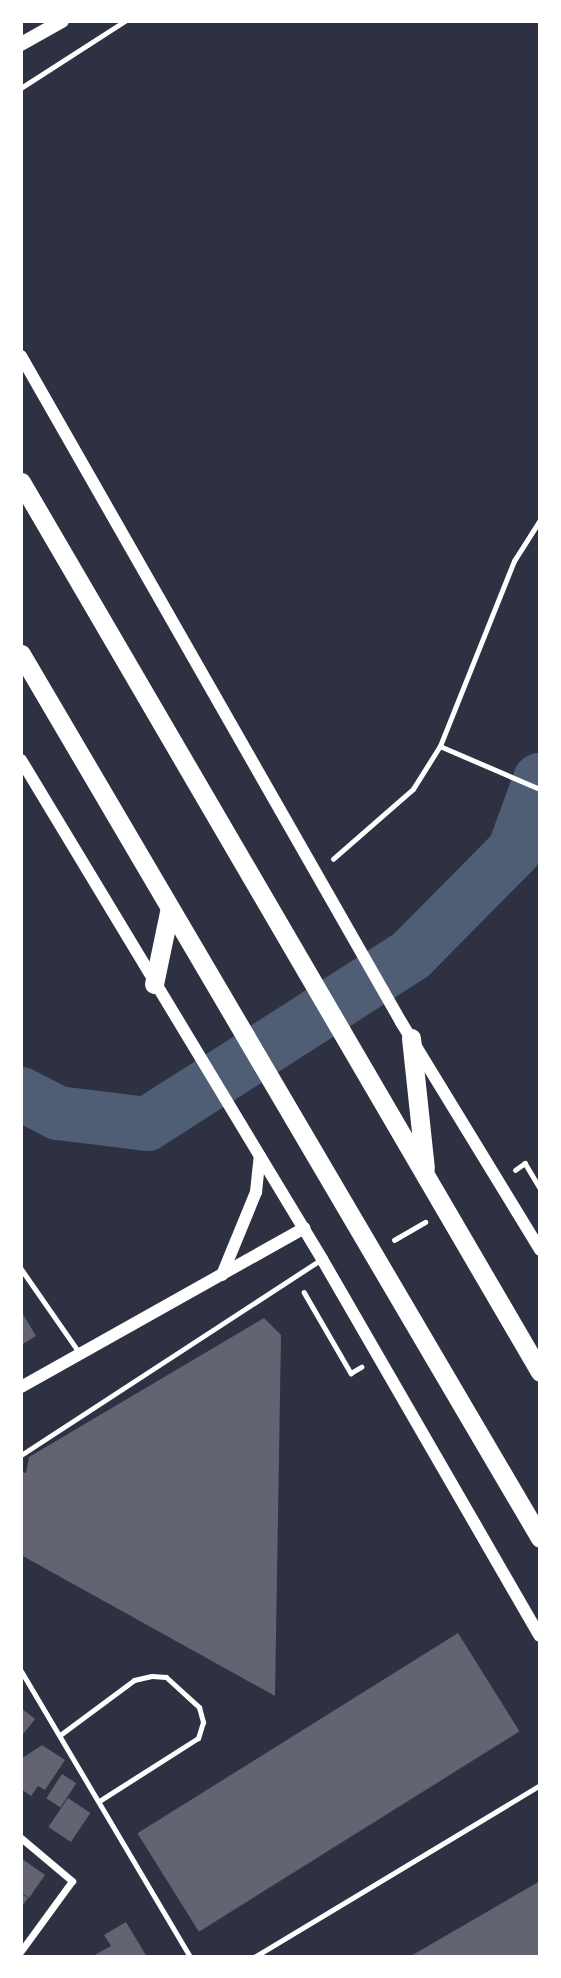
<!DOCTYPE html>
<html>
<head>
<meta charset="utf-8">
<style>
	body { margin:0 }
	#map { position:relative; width:561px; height:1978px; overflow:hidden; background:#2d3142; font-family:"Roboto Condensed",sans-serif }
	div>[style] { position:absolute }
	.river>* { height:54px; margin:-27px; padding:0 27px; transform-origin:27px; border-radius:27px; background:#4f5d75 }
	.building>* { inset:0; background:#626471; transform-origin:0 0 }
	.path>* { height:4.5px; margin:-2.25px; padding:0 2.25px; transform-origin:2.25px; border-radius:2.25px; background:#fff }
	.service>* { height:5px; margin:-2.5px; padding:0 2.5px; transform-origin:2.5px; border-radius:2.5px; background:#fff }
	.minor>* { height:7px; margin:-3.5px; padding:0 3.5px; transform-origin:3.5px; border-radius:3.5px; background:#fff }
	.tertiary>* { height:12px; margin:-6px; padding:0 6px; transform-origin:6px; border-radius:6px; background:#fff }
	.secondary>* { height:14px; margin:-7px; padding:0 7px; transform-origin:7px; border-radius:7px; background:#fff }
	.trunk>* { height:19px; margin:-9.5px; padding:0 9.5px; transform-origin:9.5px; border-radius:9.5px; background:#fff }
	span { translate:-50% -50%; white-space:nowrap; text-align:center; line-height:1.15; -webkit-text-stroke:7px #fff; paint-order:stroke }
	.frame { position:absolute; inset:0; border:23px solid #fff; pointer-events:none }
</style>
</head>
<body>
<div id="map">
	<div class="river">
		<div style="left:21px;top:1094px;width:42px;rotate:27.2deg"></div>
		<div style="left:58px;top:1113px;width:90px;rotate:7deg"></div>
		<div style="left:147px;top:1124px;width:313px;rotate:-32.6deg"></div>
		<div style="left:411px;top:955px;width:146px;rotate:-45.3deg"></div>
		<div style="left:514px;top:851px;width:76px;rotate:-69.9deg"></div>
	</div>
	<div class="building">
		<div style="clip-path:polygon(21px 1311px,36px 1336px,21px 1345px)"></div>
		<div style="clip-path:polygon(264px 1318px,281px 1335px,275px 1696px,21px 1555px,21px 1472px,26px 1473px,29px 1457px)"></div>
		<div style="left:458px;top:1633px;width:116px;height:378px;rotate:58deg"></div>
		<div style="clip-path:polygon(21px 1708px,35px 1719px,21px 1737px)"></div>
		<div style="clip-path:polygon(42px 1745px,65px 1760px,45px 1790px,38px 1786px,31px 1796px,21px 1789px,21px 1759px)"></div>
		<div style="left:62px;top:1774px;width:17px;height:29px;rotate:33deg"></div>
		<div style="left:68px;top:1798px;width:27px;height:35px;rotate:34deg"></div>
		<div style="clip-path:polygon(21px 1858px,45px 1875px,29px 1898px,21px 1892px)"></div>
		<div style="clip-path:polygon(540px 1881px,540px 1957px,409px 1957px)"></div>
		<div style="clip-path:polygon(21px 1893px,28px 1898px,21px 1908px)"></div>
		<div style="clip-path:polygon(126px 1922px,147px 1957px,91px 1957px,111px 1946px,104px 1935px)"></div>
	</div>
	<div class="path">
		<div style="left:21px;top:88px;width:124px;rotate:-32.8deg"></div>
		<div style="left:440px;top:746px;width:109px;rotate:23.3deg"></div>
		<div style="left:333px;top:859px;width:106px;rotate:-41.2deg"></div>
		<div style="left:413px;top:789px;width:51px;rotate:-57.9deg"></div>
		<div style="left:440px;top:746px;width:199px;rotate:-68.2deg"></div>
		<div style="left:514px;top:561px;width:49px;rotate:-57.6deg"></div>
		<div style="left:515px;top:1170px;width:12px;rotate:-35deg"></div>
		<div style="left:525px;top:1163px;width:29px;rotate:59deg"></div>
		<div style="left:394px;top:1240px;width:36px;rotate:-30deg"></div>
		<div style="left:304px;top:1292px;width:94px;rotate:59.9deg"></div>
		<div style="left:351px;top:1373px;width:12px;rotate:-31deg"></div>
	</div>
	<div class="service">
		<div style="left:21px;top:1269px;width:103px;rotate:55.2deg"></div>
		<div style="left:21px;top:1455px;width:357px;rotate:-33.1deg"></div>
		<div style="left:21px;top:1671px;width:332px;rotate:59.4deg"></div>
		<div style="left:60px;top:1735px;width:92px;rotate:-36.6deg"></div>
		<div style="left:134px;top:1680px;width:18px;rotate:-13deg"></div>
		<div style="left:152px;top:1676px;width:14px;rotate:4deg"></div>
		<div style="left:166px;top:1677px;width:45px;rotate:42.3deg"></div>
		<div style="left:199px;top:1707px;width:16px;rotate:75deg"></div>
		<div style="left:203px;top:1722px;width:17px;rotate:107deg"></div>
		<div style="left:198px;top:1738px;width:117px;rotate:147.5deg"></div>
		<div style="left:254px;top:1957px;width:334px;rotate:-31deg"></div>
	</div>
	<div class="minor">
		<div style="left:21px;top:1838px;width:67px;rotate:40.1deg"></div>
		<div style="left:72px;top:1881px;width:87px;rotate:126.1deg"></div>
	</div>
	<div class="tertiary">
		<div style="left:21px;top:356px;width:767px;rotate:60.29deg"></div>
		<div style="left:401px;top:1022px;width:267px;rotate:58.6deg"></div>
		<div style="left:21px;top:760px;width:583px;rotate:58.9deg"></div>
		<div style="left:322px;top:1259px;width:435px;rotate:60deg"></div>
		<div style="left:222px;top:1275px;width:90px;rotate:-67.7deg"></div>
		<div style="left:256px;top:1192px;width:36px;rotate:-84deg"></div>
		<div style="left:21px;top:1387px;width:325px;rotate:-29.3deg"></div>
	</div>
	<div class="secondary">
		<div style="left:21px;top:44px;width:47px;rotate:-29.3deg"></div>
	</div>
	<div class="trunk">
		<div style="left:21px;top:482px;width:1030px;rotate:59.75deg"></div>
		<div style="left:21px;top:654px;width:1025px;rotate:59.58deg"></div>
		<div style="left:154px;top:984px;width:74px;rotate:-78.2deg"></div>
		<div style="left:411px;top:1038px;width:131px;rotate:83.9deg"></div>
	</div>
	<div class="frame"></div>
</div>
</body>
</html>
